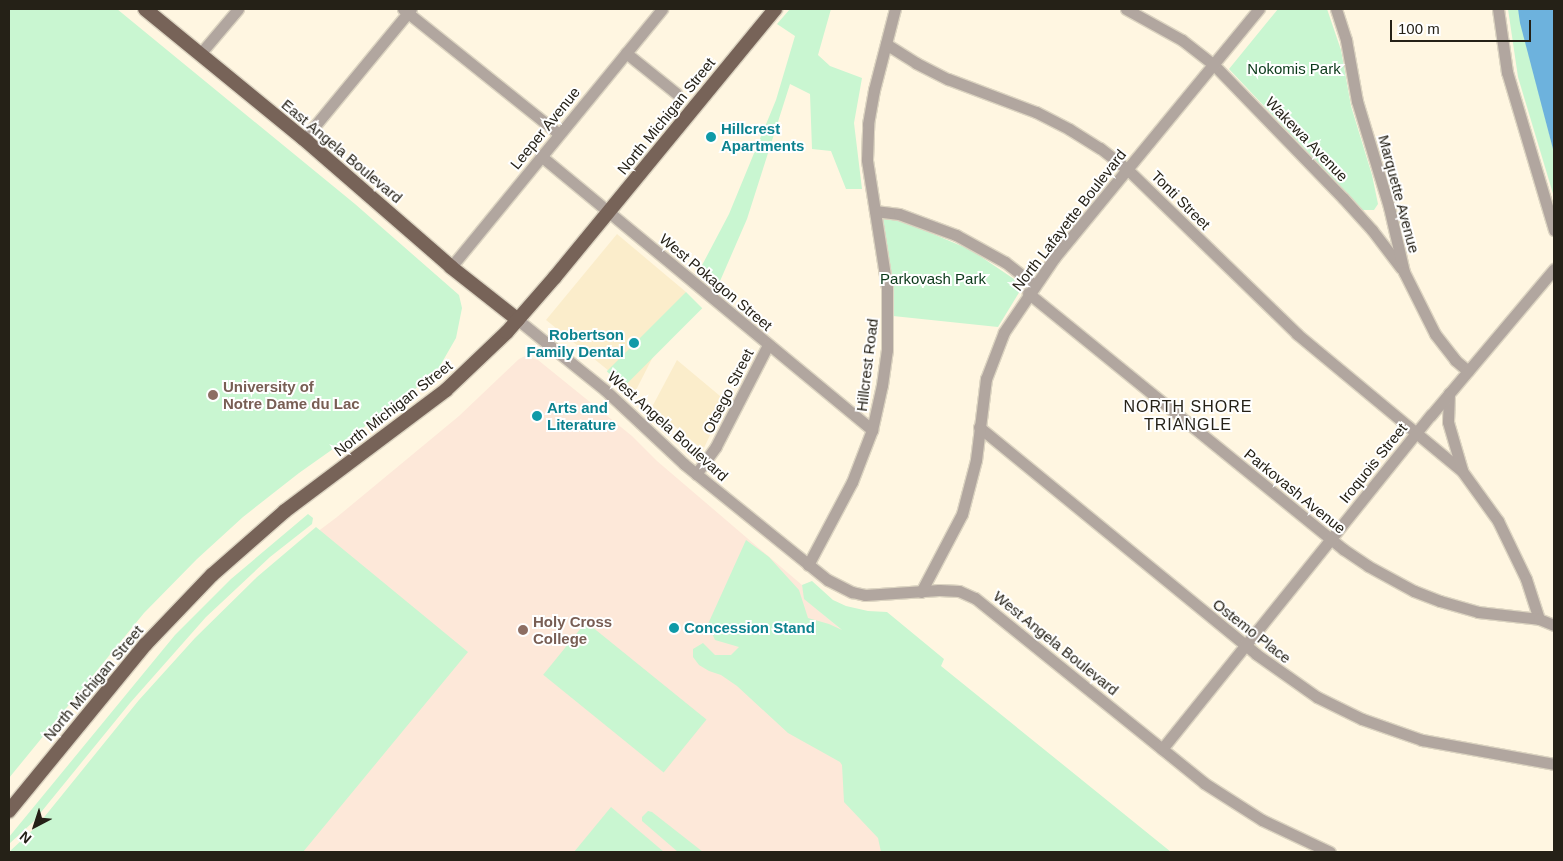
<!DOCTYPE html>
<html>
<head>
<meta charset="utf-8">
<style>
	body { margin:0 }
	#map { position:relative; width:1563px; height:861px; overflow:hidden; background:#fff6e1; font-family:Helvetica,sans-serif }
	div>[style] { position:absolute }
	.built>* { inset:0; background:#fbedcb }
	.education>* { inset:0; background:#fde8d9 }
	.green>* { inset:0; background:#c9f6d1; transform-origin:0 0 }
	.water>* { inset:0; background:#6db2dd }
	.roads { filter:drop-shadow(1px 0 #dcd4c1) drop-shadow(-1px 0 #dcd4c1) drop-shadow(0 1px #dcd4c1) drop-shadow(0 -1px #dcd4c1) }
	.minor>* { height:11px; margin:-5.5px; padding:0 5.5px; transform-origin:5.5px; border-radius:5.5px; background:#b1a69f }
	.major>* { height:14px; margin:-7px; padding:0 7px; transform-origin:7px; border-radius:7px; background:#776358 }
	.dots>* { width:14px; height:14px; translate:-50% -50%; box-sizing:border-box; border:2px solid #fff; border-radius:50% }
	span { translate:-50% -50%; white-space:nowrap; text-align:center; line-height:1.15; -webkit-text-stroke:4px #fff; paint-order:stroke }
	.park-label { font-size:15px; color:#0a3919 }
	.street-label { font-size:15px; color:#252117 }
	.culture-label { font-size:15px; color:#0d838f; font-weight:700 }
	.left { translate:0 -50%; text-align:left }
	.right { translate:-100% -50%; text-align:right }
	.education-label { font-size:15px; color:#785e54; font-weight:700 }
	.neighbourhood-label { font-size:16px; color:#252117; letter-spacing:1px }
	.frame { position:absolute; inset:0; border:10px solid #252117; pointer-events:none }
	.north { position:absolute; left:10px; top:801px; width:50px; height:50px; -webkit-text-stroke:4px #fff; paint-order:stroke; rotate:220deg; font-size:14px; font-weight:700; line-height:20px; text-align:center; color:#252117 }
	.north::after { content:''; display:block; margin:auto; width:18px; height:22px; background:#252117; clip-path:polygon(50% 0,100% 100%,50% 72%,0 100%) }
	.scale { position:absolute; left:1390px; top:20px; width:141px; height:22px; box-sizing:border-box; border:2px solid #252117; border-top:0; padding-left:6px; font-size:15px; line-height:18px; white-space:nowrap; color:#252117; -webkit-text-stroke:4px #fff; paint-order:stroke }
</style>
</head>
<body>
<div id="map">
	<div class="built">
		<div style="clip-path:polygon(617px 234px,686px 292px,635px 392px,546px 320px)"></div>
		<div style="clip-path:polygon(677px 360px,726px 401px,703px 450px,652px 407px)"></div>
	</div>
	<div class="education">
		<div style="clip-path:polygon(525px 356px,538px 360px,632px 436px,657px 461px,802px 585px,805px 599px,1104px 852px,12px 852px,280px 560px,337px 517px,459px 416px,519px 359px)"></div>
	</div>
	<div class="green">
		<div style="clip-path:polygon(9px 9px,117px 9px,355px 204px,459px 295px,462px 308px,456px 338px,437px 371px,398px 403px,299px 473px,243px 517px,197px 559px,144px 613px,9px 778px)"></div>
		<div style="clip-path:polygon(790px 9px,831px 9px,818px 55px,830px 66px,862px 78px,854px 123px,862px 189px,846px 189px,831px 151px,812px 149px,810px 94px,790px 84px,747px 219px,717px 288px,699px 271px,729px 214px,776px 100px,795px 36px,777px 24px)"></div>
		<div style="clip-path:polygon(1278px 9px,1327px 9px,1341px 50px,1351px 106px,1372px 175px,1378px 204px,1374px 210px,1362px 210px,1229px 69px)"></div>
		<div style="clip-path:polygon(1508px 9px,1518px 9px,1554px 153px,1554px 197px,1518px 77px)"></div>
		<div style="clip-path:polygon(880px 217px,907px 223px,971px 250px,1014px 279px,1020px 291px,998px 327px,893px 316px,891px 278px)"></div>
		<div style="left:686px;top:292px;width:23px;height:112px;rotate:45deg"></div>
		<div style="clip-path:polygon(308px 514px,313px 518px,312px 524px,270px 557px,206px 617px,130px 703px,33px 822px,9px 844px,9px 837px,175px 635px,231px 579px)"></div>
		<div style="clip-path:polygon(316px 527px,468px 652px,303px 852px,9px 852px,37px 826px,139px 700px,195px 638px,257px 577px)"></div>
		<div style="clip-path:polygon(746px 540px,769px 557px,799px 590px,808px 618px,829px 624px,842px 630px,804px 599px,802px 585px,812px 581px,833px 600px,846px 606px,868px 611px,887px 612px,944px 659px,941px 666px,1171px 852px,881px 852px,878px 838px,844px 802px,842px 765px,840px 762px,788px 733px,737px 686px,721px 675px,709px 671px,699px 665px,693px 657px,693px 649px,703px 643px,715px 655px,731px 655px,739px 647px,715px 640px,708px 624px)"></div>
		<div style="left:586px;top:622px;width:155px;height:68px;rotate:39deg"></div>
		<div style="clip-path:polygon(611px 807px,664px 852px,574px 852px)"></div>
		<div style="clip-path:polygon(648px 811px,652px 812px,703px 852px,678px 852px,642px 821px,642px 817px)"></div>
	</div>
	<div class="water">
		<div style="clip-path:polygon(1518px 9px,1554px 9px,1554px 153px,1520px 23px)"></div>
	</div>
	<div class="roads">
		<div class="minor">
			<div style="left:403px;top:9px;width:200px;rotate:38.7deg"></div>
			<div style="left:1126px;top:9px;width:64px;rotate:29deg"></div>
			<div style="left:1182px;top:40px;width:39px;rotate:38deg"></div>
			<div style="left:1213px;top:64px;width:187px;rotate:45.9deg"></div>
			<div style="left:1343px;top:198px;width:43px;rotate:47.8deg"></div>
			<div style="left:1372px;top:230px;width:48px;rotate:52.7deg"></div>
			<div style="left:1336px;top:9px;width:33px;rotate:72deg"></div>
			<div style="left:1346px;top:40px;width:62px;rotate:79.8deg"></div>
			<div style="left:1357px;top:101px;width:111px;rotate:73.2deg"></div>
			<div style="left:1389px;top:207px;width:67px;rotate:77deg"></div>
			<div style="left:1404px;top:272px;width:69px;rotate:63.4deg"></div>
			<div style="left:1435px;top:334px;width:33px;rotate:52deg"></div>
			<div style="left:1455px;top:360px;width:17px;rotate:40deg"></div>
			<div style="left:1498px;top:9px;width:64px;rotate:81.9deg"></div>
			<div style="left:1507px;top:72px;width:165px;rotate:73.4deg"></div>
			<div style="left:886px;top:44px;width:36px;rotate:32deg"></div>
			<div style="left:916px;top:63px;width:36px;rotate:27deg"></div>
			<div style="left:948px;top:79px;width:94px;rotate:20.6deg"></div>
			<div style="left:1036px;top:112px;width:37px;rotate:27deg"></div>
			<div style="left:1069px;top:129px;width:36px;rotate:32deg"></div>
			<div style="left:1100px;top:148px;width:34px;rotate:38deg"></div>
			<div style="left:1127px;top:169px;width:237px;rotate:44.1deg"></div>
			<div style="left:1297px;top:334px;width:214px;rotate:39.7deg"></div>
			<div style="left:1462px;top:471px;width:62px;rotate:54.2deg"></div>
			<div style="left:1498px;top:521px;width:64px;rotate:64.2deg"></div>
			<div style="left:1526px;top:579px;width:42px;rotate:72deg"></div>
			<div style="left:626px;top:53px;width:64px;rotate:38.7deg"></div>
			<div style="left:200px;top:54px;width:59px;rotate:-49.8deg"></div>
			<div style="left:304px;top:139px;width:168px;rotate:-50.5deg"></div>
			<div style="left:541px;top:156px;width:430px;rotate:39.6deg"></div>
			<div style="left:875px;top:211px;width:24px;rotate:7deg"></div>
			<div style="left:899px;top:214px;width:61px;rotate:20.2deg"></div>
			<div style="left:956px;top:235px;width:56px;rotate:28.9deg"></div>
			<div style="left:1005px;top:262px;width:37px;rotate:38deg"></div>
			<div style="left:451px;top:267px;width:333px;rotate:-50.7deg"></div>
			<div style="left:1028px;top:293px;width:406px;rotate:39.1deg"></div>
			<div style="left:1343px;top:549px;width:30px;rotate:34deg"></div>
			<div style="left:1368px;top:566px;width:52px;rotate:28.5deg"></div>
			<div style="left:1414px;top:591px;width:28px;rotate:21deg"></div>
			<div style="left:1440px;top:601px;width:40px;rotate:16deg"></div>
			<div style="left:1478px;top:612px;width:61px;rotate:6.5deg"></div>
			<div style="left:1539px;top:619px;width:16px;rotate:22deg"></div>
			<div style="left:518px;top:320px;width:112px;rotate:38.8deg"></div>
			<div style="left:605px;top:390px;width:108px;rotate:43.1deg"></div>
			<div style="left:684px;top:464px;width:185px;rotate:38.9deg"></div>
			<div style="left:828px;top:580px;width:27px;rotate:27deg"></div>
			<div style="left:852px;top:592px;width:13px;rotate:13deg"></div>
			<div style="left:865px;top:595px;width:74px;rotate:-3.9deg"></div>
			<div style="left:939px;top:590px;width:20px;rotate:3deg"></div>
			<div style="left:959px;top:591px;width:17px;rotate:24deg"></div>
			<div style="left:975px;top:598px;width:294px;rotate:38.9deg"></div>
			<div style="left:1204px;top:783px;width:69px;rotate:32.5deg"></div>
			<div style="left:1262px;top:820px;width:75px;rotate:25.2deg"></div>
			<div style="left:1449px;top:393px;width:29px;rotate:92deg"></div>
			<div style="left:1448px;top:422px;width:50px;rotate:73.7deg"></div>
			<div style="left:979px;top:427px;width:358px;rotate:39.3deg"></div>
			<div style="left:1256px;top:654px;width:75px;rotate:35.2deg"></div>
			<div style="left:1317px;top:697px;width:50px;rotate:26.1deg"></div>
			<div style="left:1362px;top:719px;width:64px;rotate:19.3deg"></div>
			<div style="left:1422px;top:740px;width:134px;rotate:10.3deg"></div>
			<div style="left:696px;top:474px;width:34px;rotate:-54deg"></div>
			<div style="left:716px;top:446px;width:114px;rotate:-62.8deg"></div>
			<div style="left:808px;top:565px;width:94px;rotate:-62.1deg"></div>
			<div style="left:852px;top:482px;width:56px;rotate:-69deg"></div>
			<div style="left:872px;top:430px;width:46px;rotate:-77.5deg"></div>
			<div style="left:882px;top:385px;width:35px;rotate:-82deg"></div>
			<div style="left:887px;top:350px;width:62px;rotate:-90deg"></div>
			<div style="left:887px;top:288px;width:130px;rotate:-98.9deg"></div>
			<div style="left:867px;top:160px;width:36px;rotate:-88deg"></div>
			<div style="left:868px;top:124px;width:35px;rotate:-80deg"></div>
			<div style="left:874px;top:90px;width:84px;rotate:-75.5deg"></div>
			<div style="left:921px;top:592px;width:88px;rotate:-62.3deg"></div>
			<div style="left:962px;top:514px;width:56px;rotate:-75.5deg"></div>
			<div style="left:976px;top:460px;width:82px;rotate:-83deg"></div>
			<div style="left:986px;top:379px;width:50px;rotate:-69deg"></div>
			<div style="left:1004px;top:332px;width:91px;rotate:-55.8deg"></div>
			<div style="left:1055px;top:257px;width:321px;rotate:-50.6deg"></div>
			<div style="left:1162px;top:749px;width:429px;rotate:-51.2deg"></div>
			<div style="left:1431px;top:415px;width:191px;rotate:-49.9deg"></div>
		</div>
		<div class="major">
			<div style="left:145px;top:9px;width:205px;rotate:39.3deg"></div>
			<div style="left:304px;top:139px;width:195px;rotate:41deg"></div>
			<div style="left:451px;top:267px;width:85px;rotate:38.3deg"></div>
			<div style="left:9px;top:811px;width:215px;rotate:-50.7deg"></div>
			<div style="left:145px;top:645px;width:97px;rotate:-46.3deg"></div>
			<div style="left:212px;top:575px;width:97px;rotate:-41.2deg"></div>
			<div style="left:285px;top:511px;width:201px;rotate:-36.9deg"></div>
			<div style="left:446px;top:390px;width:84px;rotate:-43.6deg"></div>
			<div style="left:507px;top:332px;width:73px;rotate:-48.9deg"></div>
			<div style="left:555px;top:277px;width:347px;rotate:-50.6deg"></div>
		</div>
	</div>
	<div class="dots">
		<div style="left:711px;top:137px;background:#0f9aa8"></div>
		<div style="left:634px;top:343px;background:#0f9aa8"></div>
		<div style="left:213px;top:395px;background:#8d6e63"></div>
		<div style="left:537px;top:416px;background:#0f9aa8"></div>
		<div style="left:674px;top:628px;background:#0f9aa8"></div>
		<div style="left:523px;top:630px;background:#8d6e63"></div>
	</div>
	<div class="park-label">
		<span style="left:1294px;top:69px">Nokomis Park</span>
		<span style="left:933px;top:279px">Parkovash Park</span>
	</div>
	<div class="street-label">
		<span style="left:666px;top:116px;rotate:-51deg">North Michigan Street</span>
		<span style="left:545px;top:128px;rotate:-51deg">Leeper Avenue</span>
		<span style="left:1307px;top:139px;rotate:46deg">Wakewa Avenue</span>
		<span style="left:342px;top:151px;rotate:40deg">East Angela Boulevard</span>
		<span style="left:1399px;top:194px;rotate:75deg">Marquette Avenue</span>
		<span style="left:1181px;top:200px;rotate:45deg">Tonti Street</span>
		<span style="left:1069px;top:220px;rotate:-52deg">North Lafayette Boulevard</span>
		<span style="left:716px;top:282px;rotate:40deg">West Pokagon Street</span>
		<span style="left:867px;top:365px;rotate:-83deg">Hillcrest Road</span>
		<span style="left:728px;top:391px;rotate:-63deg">Otsego Street</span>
		<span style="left:393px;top:408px;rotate:-38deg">North Michigan Street</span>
		<span style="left:668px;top:426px;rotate:42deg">West Angela Boulevard</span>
		<span style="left:1373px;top:463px;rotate:-51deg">Iroquois Street</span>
		<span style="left:1295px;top:491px;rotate:39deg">Parkovash Avenue</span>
		<span style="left:1252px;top:631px;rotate:38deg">Ostemo Place</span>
		<span style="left:1056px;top:643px;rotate:39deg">West Angela Boulevard</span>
		<span style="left:93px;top:683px;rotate:-50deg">North Michigan Street</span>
	</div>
	<div class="culture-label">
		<span class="left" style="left:721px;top:137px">Hillcrest<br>Apartments</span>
		<span class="right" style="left:624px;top:343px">Robertson<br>Family Dental</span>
		<span class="left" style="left:547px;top:416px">Arts and<br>Literature</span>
		<span class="left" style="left:684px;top:628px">Concession Stand</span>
	</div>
	<div class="education-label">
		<span class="left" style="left:223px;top:395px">University of<br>Notre Dame du Lac</span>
		<span class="left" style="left:533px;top:630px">Holy Cross<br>College</span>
	</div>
	<div class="neighbourhood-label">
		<span style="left:1188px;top:416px">NORTH SHORE<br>TRIANGLE</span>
	</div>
	<div class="frame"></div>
	<div class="north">N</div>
	<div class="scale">100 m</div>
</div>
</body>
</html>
